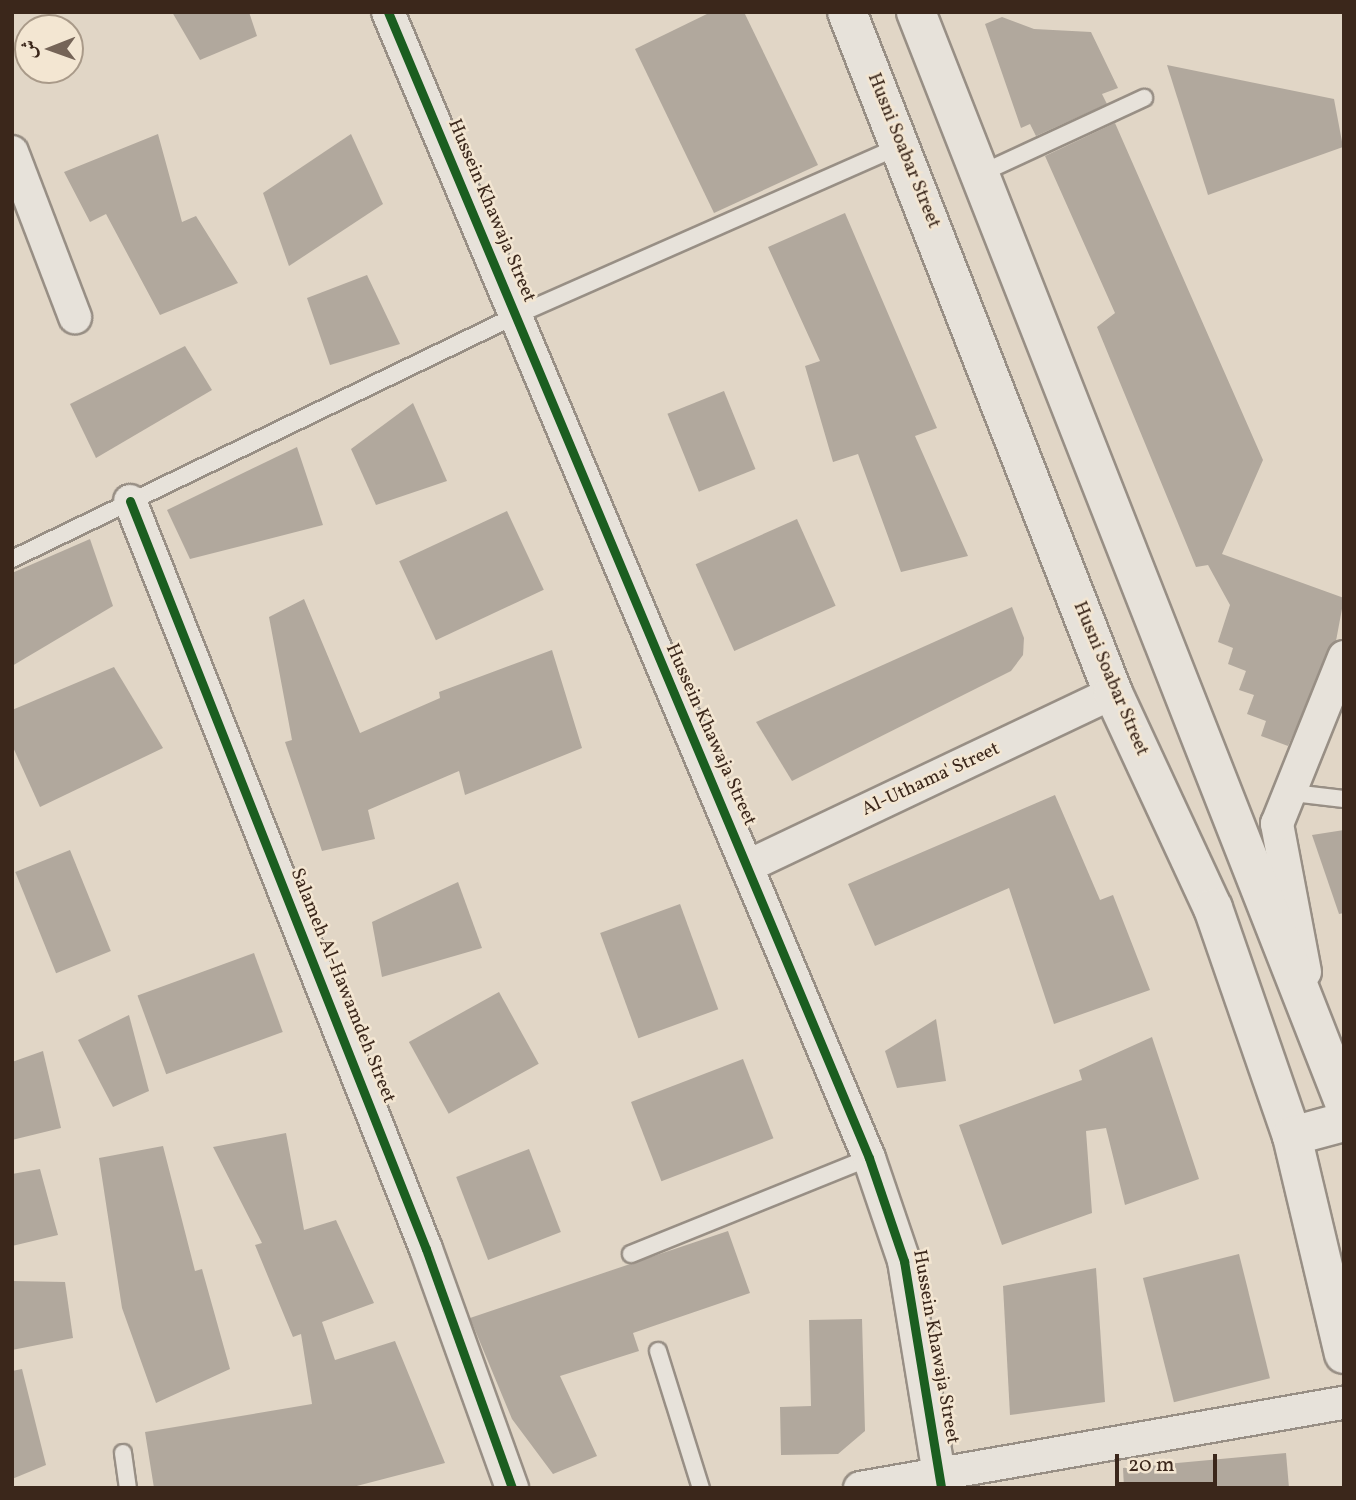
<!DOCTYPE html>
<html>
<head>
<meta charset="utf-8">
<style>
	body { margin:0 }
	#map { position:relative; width:1356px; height:1500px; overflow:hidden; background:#e1d6c6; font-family:Vollkorn,Amiri,serif }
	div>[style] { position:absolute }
	.building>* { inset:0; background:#b1a89d; transform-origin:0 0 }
	.roads { filter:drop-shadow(2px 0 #988f85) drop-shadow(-2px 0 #988f85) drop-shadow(0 2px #988f85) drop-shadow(0 -2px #988f85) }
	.lane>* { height:16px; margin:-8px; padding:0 8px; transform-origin:8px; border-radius:8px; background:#e7e2da }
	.street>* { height:32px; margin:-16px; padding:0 16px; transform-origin:16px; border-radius:16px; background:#e7e2da }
	.secondary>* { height:38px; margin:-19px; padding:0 19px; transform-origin:19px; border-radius:19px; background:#e7e2da }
	.cycleway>* { height:9px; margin:-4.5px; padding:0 4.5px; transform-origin:4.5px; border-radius:4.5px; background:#1b5e20 }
	span { translate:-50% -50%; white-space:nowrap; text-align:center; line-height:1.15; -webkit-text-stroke:5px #f3e6d2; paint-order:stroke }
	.street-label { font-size:19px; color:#3b271b }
	.frame { position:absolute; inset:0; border:14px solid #3b271b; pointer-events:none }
	.north { position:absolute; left:14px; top:14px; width:70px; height:70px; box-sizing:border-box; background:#f3e6d2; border:2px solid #a99a89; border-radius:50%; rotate:269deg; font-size:19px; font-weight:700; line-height:28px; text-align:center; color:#3b271b }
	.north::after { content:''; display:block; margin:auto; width:24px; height:32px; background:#756457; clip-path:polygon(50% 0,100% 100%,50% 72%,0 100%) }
	.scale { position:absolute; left:1115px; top:1454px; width:102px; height:32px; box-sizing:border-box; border:4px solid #3b271b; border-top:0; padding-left:9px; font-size:21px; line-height:24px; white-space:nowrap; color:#3b271b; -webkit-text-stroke:5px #f3e6d2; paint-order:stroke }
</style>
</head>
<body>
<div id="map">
	<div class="building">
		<div style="clip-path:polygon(172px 12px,249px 12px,257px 36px,200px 60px)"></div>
		<div style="clip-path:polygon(711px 12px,744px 12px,818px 165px,714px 213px,635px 49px)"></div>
		<div style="clip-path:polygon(1002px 17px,1034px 29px,1091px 32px,1118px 88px,1102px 94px,1107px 104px,1036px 136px,1030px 124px,1021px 128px,985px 24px)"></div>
		<div style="clip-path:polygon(1167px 65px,1334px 99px,1343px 147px,1208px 195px)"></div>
		<div style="clip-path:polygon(1115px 123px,1263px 460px,1222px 554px,1344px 598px,1336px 641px,1288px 746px,1261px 736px,1266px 721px,1247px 714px,1254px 695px,1239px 690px,1246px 671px,1228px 664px,1233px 648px,1218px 642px,1230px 605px,1208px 565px,1196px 567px,1097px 327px,1115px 313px,1045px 156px)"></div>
		<div style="clip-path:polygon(158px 134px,182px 222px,196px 216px,238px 283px,160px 315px,106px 214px,90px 222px,64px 172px)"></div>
		<div style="clip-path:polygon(351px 134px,383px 204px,289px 266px,263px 193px)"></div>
		<div style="clip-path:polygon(845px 213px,937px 428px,915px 436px,968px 556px,901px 572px,858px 454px,833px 462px,805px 366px,820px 361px,768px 247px)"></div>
		<div style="clip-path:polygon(367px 275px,400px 344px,330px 365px,307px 298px)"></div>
		<div style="clip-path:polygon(185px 346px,212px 390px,96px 458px,70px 404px)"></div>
		<div style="left:724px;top:391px;width:84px;height:61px;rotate:68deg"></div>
		<div style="clip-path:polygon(413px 403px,447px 481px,376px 505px,351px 449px)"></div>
		<div style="clip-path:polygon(297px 447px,323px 525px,190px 559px,167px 510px)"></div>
		<div style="left:507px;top:511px;width:87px;height:119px;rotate:65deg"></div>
		<div style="left:797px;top:519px;width:95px;height:111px;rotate:66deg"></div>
		<div style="clip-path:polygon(90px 539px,113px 606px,12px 666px,12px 573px)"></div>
		<div style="clip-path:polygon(304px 599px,360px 733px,440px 698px,439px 692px,552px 650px,582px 748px,465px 795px,459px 771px,368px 810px,375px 839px,322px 851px,285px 742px,292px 740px,269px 617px)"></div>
		<div style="clip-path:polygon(1012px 607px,1024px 638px,1023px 655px,1011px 671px,792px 781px,756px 722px)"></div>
		<div style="clip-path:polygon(114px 667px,163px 748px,40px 807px,12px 745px,12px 710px)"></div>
		<div style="clip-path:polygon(1055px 795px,1100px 900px,1113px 895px,1150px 990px,1054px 1024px,1009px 888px,875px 946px,848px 884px)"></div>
		<div style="clip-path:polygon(1344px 830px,1344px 913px,1339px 914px,1312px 835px)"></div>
		<div style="left:70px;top:850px;width:109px;height:59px;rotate:68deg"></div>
		<div style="clip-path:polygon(458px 882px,482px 948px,382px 977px,372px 922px)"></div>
		<div style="left:680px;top:904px;width:112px;height:85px;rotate:70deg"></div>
		<div style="left:254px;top:953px;width:84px;height:124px;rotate:70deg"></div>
		<div style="left:499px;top:992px;width:82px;height:103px;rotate:61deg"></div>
		<div style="clip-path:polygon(129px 1015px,149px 1091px,113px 1107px,78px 1040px)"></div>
		<div style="clip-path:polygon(936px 1019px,946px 1081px,897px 1088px,885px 1051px)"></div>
		<div style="clip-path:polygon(1152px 1037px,1199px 1179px,1125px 1205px,1106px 1128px,1086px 1131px,1092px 1213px,1002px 1245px,959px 1125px,1082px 1080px,1079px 1070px)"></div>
		<div style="clip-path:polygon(43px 1051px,61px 1128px,12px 1140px,12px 1062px)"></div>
		<div style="left:743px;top:1059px;width:85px;height:120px;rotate:69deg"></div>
		<div style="clip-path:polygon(286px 1133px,304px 1230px,336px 1220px,374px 1303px,322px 1322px,335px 1360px,395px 1341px,445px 1463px,349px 1488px,154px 1488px,145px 1432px,312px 1404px,301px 1334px,293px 1337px,255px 1245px,262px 1243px,213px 1147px)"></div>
		<div style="clip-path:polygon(163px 1146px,195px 1271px,202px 1269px,230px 1369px,156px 1403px,122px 1308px,99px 1158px)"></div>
		<div style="left:529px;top:1149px;width:89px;height:78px;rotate:69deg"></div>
		<div style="clip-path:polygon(40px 1169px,58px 1235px,12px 1246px,12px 1174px)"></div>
		<div style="clip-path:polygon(728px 1231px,750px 1293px,633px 1333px,639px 1351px,560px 1376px,597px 1456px,553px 1474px,512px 1419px,470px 1318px)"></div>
		<div style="left:1239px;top:1254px;width:128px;height:99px;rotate:76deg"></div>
		<div style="clip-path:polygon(1096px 1268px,1105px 1402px,1010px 1415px,1003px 1286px)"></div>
		<div style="clip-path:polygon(12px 1281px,65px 1282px,73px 1338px,12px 1350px)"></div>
		<div style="clip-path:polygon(862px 1319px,865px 1431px,838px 1454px,781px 1455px,780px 1407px,811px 1406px,809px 1320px)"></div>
		<div style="clip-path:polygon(22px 1369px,46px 1465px,12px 1479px,12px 1371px)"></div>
		<div style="clip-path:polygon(1286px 1453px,1289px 1488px,1124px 1488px,1123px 1468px)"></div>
	</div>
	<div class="roads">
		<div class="lane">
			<div style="left:980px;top:174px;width:181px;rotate:-24.9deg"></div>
			<div style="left:12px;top:559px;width:561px;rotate:-25.79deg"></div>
			<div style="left:517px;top:315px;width:420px;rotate:-23.8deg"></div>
			<div style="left:1293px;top:793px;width:51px;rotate:6.7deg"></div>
			<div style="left:631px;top:1254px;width:257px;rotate:-22deg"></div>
			<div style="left:658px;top:1351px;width:144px;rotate:72.6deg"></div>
			<div style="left:123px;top:1453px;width:35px;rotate:82deg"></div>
		</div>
		<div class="street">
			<div style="left:388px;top:12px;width:1243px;rotate:67.23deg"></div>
			<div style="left:869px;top:1158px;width:109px;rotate:71.2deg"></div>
			<div style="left:904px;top:1261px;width:230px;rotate:80.7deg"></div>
			<div style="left:12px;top:152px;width:177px;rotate:69.1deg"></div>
			<div style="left:130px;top:501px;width:804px;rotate:68.41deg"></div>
			<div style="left:426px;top:1249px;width:254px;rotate:70.2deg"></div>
			<div style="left:748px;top:866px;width:404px;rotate:-25.4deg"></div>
			<div style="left:1305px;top:972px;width:151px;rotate:-100.7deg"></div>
			<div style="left:1277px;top:824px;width:180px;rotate:-68.1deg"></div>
			<div style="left:860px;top:1488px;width:491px;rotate:-10deg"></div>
		</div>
		<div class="secondary">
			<div style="left:847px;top:12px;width:731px;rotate:68.66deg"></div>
			<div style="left:1113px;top:693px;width:237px;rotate:65.1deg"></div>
			<div style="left:1213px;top:908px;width:241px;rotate:70.9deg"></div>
			<div style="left:1292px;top:1136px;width:224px;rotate:76.6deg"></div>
			<div style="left:916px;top:12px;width:1171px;rotate:68.56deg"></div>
			<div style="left:1292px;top:1136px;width:54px;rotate:-15.1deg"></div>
		</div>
	</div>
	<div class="cycleway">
		<div style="left:388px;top:12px;width:1243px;rotate:67.23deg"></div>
		<div style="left:869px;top:1158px;width:109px;rotate:71.2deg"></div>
		<div style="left:904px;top:1261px;width:230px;rotate:80.7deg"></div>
		<div style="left:130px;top:501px;width:804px;rotate:68.41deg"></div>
		<div style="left:426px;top:1249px;width:254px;rotate:70.2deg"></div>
	</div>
	<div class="street-label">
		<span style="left:903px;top:151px;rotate:68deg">Husni Soabar Street</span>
		<span style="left:491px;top:211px;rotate:67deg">Hussein Khawaja Street</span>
		<span style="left:1110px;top:679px;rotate:67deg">Husni Soabar Street</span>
		<span style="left:710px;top:735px;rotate:66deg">Hussein Khawaja Street</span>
		<span style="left:931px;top:780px;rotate:-25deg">Al-Uthama' Street</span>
		<span style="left:342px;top:986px;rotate:68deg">Salameh Al-Hawamdeh Street</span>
		<span style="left:935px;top:1347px;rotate:80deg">Hussein Khawaja Street</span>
	</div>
	<div class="frame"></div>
	<div class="north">ش</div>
	<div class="scale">20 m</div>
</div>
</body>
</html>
